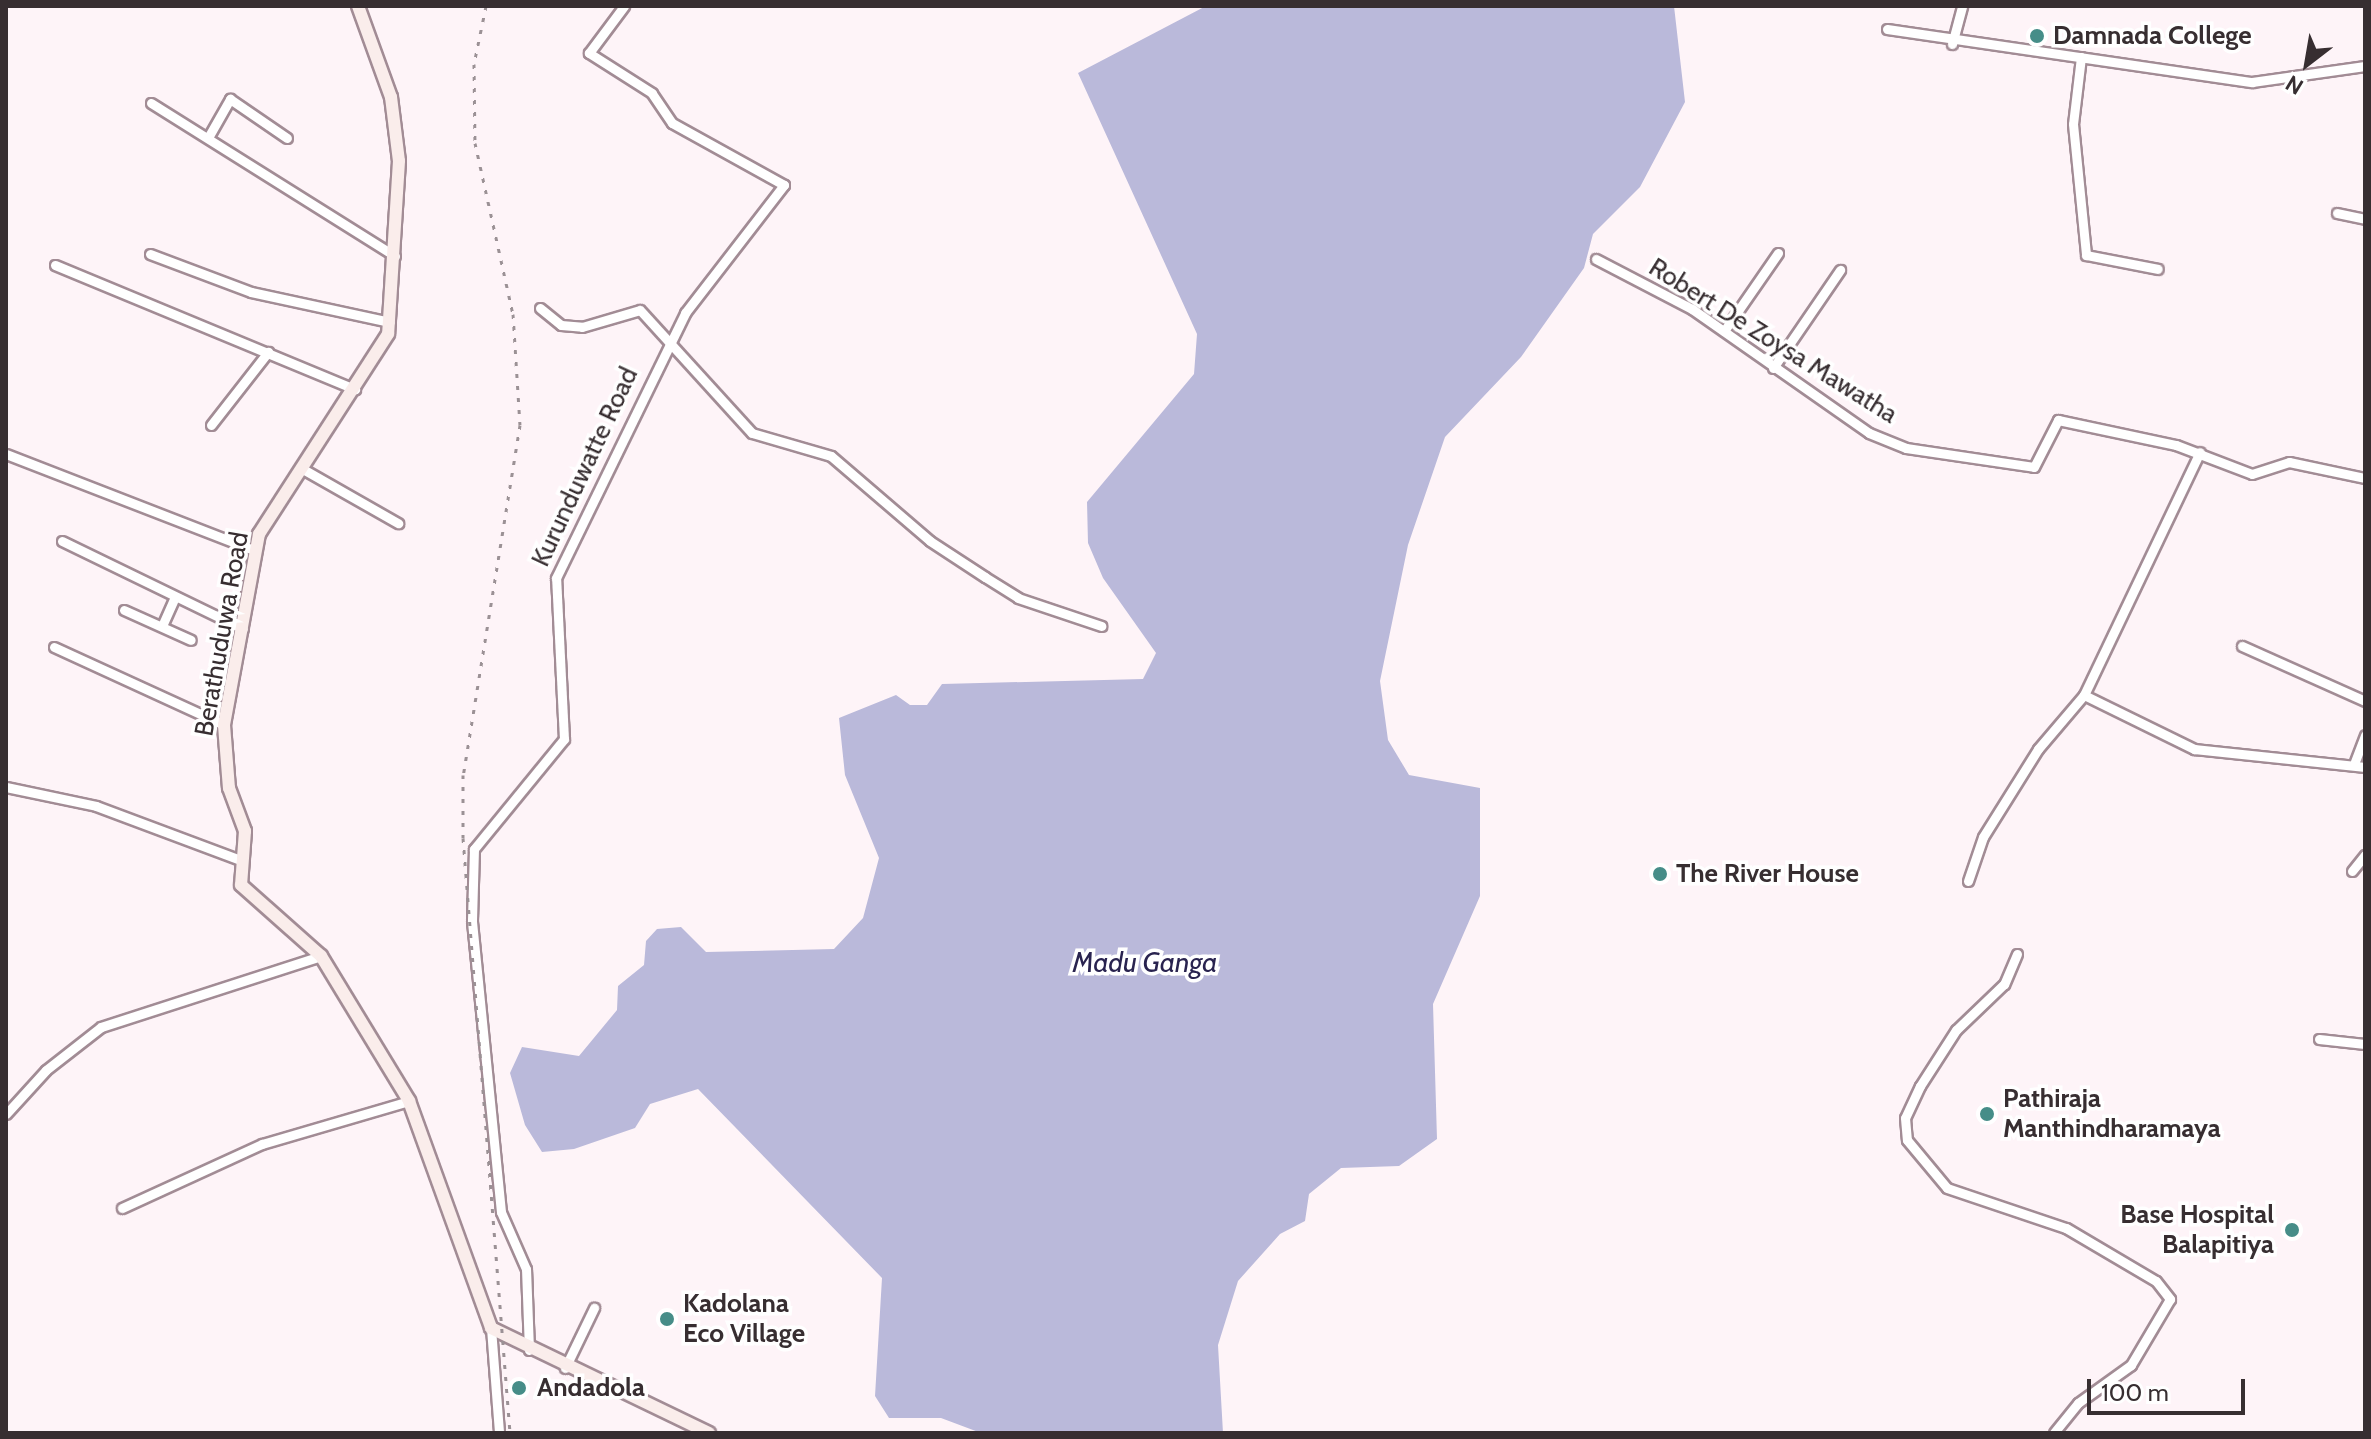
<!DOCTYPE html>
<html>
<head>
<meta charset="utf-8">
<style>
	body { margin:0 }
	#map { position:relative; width:2371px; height:1439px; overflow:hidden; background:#fef4f8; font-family:Cabin,sans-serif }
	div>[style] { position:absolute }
	.water>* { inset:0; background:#bab9da }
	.roads { filter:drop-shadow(2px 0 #a28c95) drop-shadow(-2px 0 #a28c95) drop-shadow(0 2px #a28c95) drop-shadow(0 -2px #a28c95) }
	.street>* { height:9px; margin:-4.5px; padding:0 4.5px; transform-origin:4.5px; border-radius:4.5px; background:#fff }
	.secondary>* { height:12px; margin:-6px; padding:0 6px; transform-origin:6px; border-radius:6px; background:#faedeb }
	.rail>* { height:3px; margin-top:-1.5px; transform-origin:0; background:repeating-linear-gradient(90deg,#9b9195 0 4px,transparent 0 12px) }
	.dots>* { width:22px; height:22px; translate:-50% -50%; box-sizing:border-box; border:4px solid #fff; border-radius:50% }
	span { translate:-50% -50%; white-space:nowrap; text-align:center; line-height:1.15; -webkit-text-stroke:7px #fff; paint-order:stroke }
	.poi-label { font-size:26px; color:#372e31; font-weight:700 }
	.left { translate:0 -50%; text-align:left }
	.right { translate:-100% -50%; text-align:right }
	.street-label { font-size:26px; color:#372e31 }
	.water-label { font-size:28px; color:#29234f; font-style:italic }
	.frame { position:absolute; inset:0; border:8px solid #372e31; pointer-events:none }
	.north { position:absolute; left:2267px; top:24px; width:80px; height:80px; -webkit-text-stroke:6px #fff; paint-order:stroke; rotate:211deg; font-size:22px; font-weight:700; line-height:32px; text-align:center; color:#372e31 }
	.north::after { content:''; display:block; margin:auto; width:28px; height:36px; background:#372e31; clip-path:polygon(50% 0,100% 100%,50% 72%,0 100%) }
	.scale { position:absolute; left:2087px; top:1379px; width:158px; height:36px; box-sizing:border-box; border:4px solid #372e31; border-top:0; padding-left:10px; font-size:24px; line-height:28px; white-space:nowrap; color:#372e31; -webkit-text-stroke:6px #fff; paint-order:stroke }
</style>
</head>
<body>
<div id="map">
	<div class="water">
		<div style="clip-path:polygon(1206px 6px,1674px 6px,1685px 102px,1640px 187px,1593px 234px,1584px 268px,1521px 357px,1445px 437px,1408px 545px,1380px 681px,1388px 740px,1409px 775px,1480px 788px,1480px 896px,1433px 1004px,1437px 1139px,1399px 1166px,1341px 1168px,1309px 1194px,1305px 1221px,1280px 1234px,1238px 1281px,1218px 1345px,1223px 1433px,981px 1433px,941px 1418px,889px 1418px,875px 1396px,882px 1278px,698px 1089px,650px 1104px,635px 1128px,574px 1149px,542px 1152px,525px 1125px,510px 1073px,522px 1047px,579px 1056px,617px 1010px,618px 986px,644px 965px,646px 941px,657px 929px,681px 927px,706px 952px,834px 949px,863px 918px,879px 858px,845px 775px,839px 718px,896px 695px,910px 705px,927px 705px,942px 684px,1143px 679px,1156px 653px,1103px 578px,1088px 543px,1087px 502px,1194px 374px,1197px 334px,1078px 73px)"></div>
	</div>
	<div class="roads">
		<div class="street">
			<div style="left:1887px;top:29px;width:369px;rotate:8.3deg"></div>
			<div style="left:2252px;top:82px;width:114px;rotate:-8.1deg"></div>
			<div style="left:1952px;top:44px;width:39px;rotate:-75deg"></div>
			<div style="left:2081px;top:57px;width:67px;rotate:96.8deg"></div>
			<div style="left:2073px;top:124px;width:132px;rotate:84.3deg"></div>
			<div style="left:2086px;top:255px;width:73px;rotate:11deg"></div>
			<div style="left:151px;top:103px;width:288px;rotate:32.1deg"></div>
			<div style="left:209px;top:136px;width:43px;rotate:-60.4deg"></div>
			<div style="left:230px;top:99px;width:69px;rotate:34.4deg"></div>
			<div style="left:2337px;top:213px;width:29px;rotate:12deg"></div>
			<div style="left:150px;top:254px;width:108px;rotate:20.6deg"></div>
			<div style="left:251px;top:292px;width:142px;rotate:12.2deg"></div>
			<div style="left:1596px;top:259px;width:108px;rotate:27.5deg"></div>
			<div style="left:1692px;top:309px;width:216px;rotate:35deg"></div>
			<div style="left:1869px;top:433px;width:40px;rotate:22deg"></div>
			<div style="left:1906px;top:448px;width:129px;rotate:8.4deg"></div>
			<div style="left:2034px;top:467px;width:53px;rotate:-62.9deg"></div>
			<div style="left:2058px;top:420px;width:121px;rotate:12deg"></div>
			<div style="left:2176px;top:445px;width:81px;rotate:20.9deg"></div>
			<div style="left:2252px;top:474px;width:39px;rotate:-18deg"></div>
			<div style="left:2289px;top:462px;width:78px;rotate:11.9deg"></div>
			<div style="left:55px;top:265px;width:325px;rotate:22.5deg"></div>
			<div style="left:540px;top:308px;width:27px;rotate:39deg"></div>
			<div style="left:561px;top:325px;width:21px;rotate:5deg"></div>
			<div style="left:582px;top:327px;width:60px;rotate:-16.3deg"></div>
			<div style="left:640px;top:310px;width:166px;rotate:47.7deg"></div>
			<div style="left:752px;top:433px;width:82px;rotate:16.2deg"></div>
			<div style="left:831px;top:456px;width:130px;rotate:40.6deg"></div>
			<div style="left:930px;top:541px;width:66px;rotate:33.2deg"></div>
			<div style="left:985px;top:577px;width:39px;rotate:32deg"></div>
			<div style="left:1018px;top:598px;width:88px;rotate:18.6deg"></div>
			<div style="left:1724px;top:331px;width:95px;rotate:-55.3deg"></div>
			<div style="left:1773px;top:368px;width:119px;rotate:-55.6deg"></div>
			<div style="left:211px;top:425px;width:93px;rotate:-52deg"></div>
			<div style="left:6px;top:454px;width:268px;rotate:21.2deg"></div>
			<div style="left:301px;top:468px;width:112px;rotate:29.6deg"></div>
			<div style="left:62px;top:541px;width:201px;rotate:25.9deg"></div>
			<div style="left:124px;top:610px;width:73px;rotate:24.1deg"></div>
			<div style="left:162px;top:626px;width:30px;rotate:-66deg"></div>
			<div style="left:2242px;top:646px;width:135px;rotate:24.1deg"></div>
			<div style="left:54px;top:647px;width:187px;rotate:24.6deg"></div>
			<div style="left:2084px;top:695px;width:123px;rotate:26.1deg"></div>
			<div style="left:2194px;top:749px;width:172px;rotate:6deg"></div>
			<div style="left:2354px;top:764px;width:31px;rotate:-69deg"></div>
			<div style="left:6px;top:787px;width:92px;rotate:11.9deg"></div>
			<div style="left:96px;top:806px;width:157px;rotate:20.5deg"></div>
			<div style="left:2352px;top:871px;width:21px;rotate:-51deg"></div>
			<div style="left:1968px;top:881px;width:46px;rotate:-71.2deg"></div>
			<div style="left:1983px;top:837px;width:104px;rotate:-58deg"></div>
			<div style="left:2038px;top:749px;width:71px;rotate:-49.6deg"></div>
			<div style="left:2084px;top:695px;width:269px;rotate:-64.5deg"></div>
			<div style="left:2017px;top:954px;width:33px;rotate:113deg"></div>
			<div style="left:2004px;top:984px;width:66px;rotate:136.2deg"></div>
			<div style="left:1956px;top:1030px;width:67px;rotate:122.7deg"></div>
			<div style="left:1920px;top:1086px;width:35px;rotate:115deg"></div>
			<div style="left:1905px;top:1118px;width:22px;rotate:85deg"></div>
			<div style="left:1907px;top:1140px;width:62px;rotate:50.2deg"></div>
			<div style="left:1947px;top:1188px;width:126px;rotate:18.6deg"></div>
			<div style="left:2066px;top:1228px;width:104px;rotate:30.5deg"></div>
			<div style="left:2156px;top:1281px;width:23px;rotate:52deg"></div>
			<div style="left:2170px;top:1299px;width:77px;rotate:120.6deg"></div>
			<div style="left:2131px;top:1365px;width:65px;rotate:144.4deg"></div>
			<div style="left:2078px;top:1403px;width:38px;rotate:129deg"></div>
			<div style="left:2319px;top:1039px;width:46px;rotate:6.2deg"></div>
			<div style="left:6px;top:1114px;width:59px;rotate:-47.7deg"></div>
			<div style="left:46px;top:1070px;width:70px;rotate:-38deg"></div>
			<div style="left:101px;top:1027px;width:231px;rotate:-17.9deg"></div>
			<div style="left:122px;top:1208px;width:154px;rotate:-24.6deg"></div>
			<div style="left:262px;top:1144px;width:153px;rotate:-16.3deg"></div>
			<div style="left:491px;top:1328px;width:105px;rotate:85.6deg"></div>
			<div style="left:529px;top:1350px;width:81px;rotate:-92.1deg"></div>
			<div style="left:526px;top:1269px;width:62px;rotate:-113.7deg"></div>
			<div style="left:501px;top:1212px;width:293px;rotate:-95.7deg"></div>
			<div style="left:472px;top:920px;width:71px;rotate:-88.4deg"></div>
			<div style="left:474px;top:849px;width:142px;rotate:-50.7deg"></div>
			<div style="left:564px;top:739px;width:161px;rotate:-92.8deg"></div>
			<div style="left:556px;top:578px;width:295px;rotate:-64deg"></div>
			<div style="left:685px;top:313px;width:162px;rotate:-52.3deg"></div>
			<div style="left:784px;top:185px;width:128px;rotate:-151deg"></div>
			<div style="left:672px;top:123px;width:36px;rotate:-124deg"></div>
			<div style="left:652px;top:93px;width:75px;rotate:-147.6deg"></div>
			<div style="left:589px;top:53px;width:59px;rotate:-53.3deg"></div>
			<div style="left:565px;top:1368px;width:67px;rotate:-64.2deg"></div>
		</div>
		<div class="secondary">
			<div style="left:358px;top:6px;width:97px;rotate:70.1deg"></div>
			<div style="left:391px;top:97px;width:64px;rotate:82.9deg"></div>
			<div style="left:399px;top:161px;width:173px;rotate:93.6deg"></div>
			<div style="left:388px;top:334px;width:238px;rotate:122.8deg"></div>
			<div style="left:259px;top:534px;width:194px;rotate:100.4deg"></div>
			<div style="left:224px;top:725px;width:63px;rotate:85.5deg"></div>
			<div style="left:229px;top:788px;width:46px;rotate:69.6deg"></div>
			<div style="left:245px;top:831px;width:54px;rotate:94.2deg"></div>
			<div style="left:241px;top:885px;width:107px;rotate:41.6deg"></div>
			<div style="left:321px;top:956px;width:170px;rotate:58.7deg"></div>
			<div style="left:409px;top:1101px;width:241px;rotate:70.1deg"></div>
			<div style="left:491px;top:1328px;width:242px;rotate:25.7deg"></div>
		</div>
	</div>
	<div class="rail">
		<div style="left:486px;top:6px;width:59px;rotate:101.7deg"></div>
		<div style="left:474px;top:64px;width:79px;rotate:89.3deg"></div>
		<div style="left:475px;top:143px;width:175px;rotate:77.5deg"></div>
		<div style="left:513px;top:314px;width:111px;rotate:86.4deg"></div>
		<div style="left:520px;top:425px;width:355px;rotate:99.2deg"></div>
		<div style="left:463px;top:775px;width:63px;rotate:90deg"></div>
		<div style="left:463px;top:838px;width:597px;rotate:85.48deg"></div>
	</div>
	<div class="dots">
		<div style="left:2037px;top:36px;background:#468d88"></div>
		<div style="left:1660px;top:874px;background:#468d88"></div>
		<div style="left:1987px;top:1114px;background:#468d88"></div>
		<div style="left:2292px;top:1230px;background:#468d88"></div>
		<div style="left:667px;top:1319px;background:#468d88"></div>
		<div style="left:519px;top:1388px;background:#468d88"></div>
	</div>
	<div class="poi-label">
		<span class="left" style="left:2053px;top:36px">Damnada College</span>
		<span class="left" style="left:1676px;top:874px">The River House</span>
		<span class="left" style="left:2003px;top:1114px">Pathiraja<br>Manthindharamaya</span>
		<span class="right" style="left:2274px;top:1230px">Base Hospital<br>Balapitiya</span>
		<span class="left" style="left:683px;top:1319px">Kadolana<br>Eco Village</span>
		<span class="left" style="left:537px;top:1388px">Andadola</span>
	</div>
	<div class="street-label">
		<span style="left:1773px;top:341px;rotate:32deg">Robert De Zoysa Mawatha</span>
		<span style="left:585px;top:467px;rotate:-65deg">Kurunduwatte Road</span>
		<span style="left:222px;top:634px;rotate:-80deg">Berathuduwa Road</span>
	</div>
	<div class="water-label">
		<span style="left:1145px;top:962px">Madu Ganga</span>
	</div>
	<div class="frame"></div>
	<div class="north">N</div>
	<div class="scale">100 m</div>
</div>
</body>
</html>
